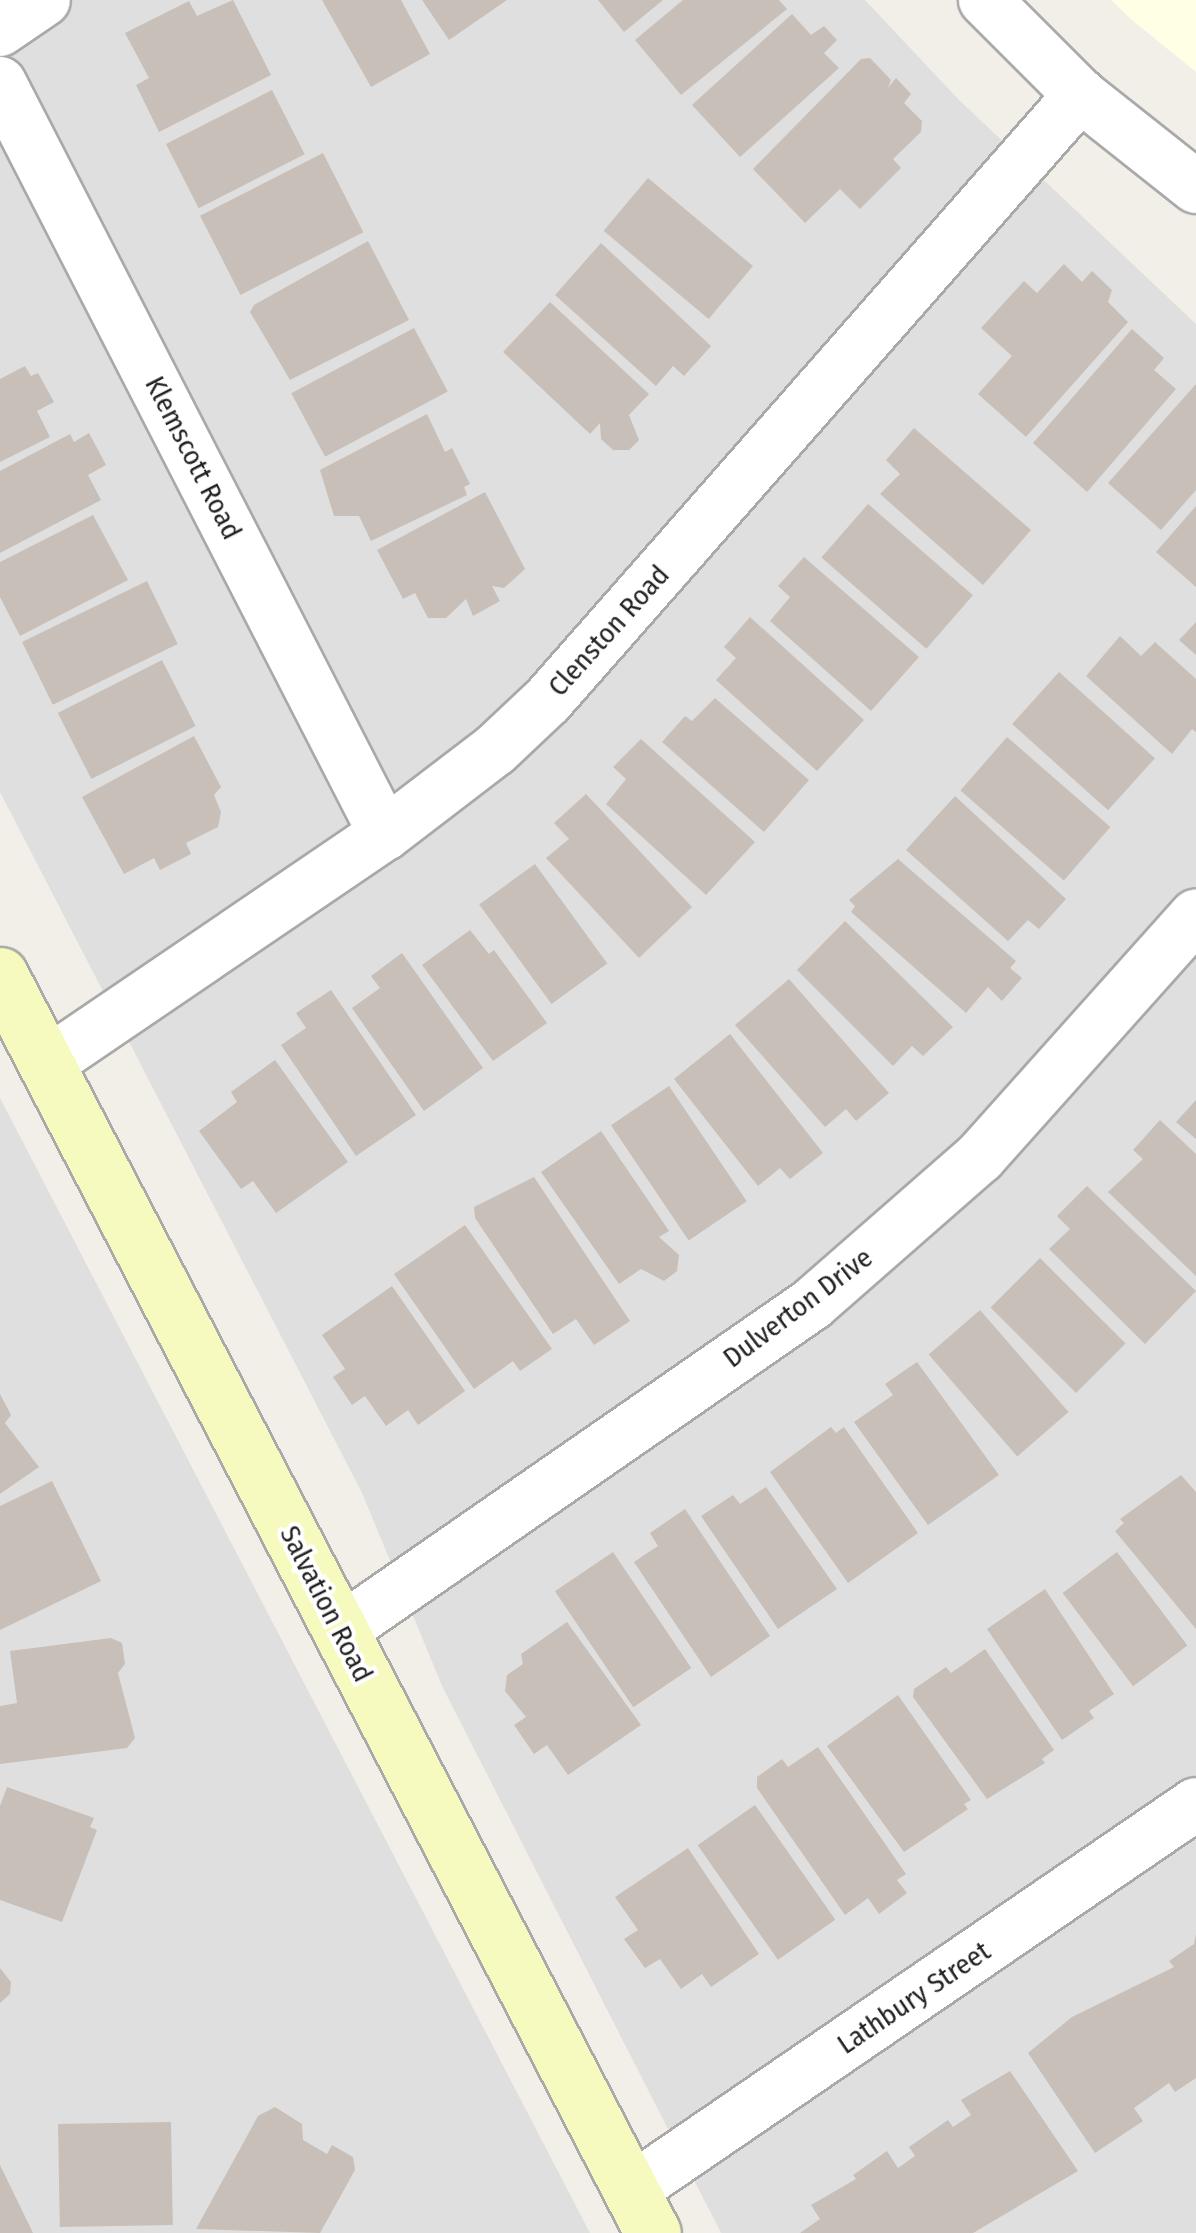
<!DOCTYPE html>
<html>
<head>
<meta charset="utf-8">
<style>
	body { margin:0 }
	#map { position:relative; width:1196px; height:2233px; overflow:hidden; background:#f2efe9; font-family:"Fira Sans Condensed",sans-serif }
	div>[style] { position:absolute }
	.residential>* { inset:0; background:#e0dfdf }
	.education>* { inset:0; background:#ffffe5 }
	.building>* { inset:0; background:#c7bfb8; transform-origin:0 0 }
	.roads { filter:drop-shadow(2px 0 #a9a9a9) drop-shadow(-2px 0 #a9a9a9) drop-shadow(0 2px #a9a9a9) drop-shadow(0 -2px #a9a9a9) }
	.street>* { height:52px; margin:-26px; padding:0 26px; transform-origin:26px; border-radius:26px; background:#fff }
	.secondary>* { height:55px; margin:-27.5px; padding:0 27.5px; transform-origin:27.5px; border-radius:27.5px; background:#f7fabf }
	span { translate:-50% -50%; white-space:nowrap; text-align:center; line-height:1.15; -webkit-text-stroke:8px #fff; paint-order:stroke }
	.street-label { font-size:28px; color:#222 }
</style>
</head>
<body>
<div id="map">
	<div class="residential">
		<div style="clip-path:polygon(0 0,865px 0,959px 100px,1196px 324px,1196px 2233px,721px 2233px,443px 1688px,362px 1493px,0 792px)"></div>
		<div style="clip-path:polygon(0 1098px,590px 2233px,0 2233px)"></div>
	</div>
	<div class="education">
		<div style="clip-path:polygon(1111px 0,1196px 0,1196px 72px,1132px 20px)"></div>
	</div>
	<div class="building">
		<div style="clip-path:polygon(233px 0,271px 75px,159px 132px,136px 85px,149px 78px,125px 33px,189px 1px,197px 16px)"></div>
		<div style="clip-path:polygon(322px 0,401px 0,430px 54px,371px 87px)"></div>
		<div style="clip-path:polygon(422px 0,507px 0,449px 40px)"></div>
		<div style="clip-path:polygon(598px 0,663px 0,624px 32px)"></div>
		<div style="clip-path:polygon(683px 0,779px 0,787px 9px,681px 95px,635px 40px)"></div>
		<div style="clip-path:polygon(792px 14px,811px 35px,824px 26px,837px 40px,824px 53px,839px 68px,740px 157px,692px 105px)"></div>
		<div style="clip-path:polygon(870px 58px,891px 80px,888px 88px,896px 78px,911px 94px,904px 103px,922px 121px,921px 132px,893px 159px,901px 168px,860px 209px,840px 189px,805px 223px,753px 169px,861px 59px)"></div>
		<div style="left:272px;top:90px;width:72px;height:119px;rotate:63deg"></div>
		<div style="left:323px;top:153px;width:89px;height:138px;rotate:63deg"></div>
		<div style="left:648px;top:178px;width:137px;height:69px;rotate:40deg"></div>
		<div style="clip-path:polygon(368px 241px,409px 320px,290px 380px,250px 312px,254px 305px)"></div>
		<div style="clip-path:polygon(601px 243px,711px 346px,684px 376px,673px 366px,656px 386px,555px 295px)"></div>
		<div style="clip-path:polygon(1064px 264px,1082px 282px,1092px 271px,1112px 290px,1108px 302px,1128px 322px,1026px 437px,978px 394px,1012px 356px,981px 328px,1024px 281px,1037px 293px)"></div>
		<div style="clip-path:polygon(550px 302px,649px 394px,629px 415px,639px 440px,629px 450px,613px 450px,601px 439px,600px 423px,590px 434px,503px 352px)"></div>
		<div style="left:414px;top:328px;width:72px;height:139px;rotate:62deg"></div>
		<div style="clip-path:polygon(1132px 329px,1164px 358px,1154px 370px,1176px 389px,1087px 492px,1033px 443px)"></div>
		<div style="clip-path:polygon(25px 366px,31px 376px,38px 373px,54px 402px,37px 411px,50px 437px,0 462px,0 379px)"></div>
		<div style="clip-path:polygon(1196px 384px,1196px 490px,1161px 530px,1108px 483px)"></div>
		<div style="clip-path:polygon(427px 414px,445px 452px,452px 448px,470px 484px,464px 487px,467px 495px,371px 541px,359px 516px,334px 516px,320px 470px)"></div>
		<div style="clip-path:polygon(914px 428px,1031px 530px,983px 585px,880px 494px,900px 474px,886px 460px)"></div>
		<div style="clip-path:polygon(89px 433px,106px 465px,88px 475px,101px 500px,0 553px,0 471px,70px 434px,74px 442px)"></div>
		<div style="clip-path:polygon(485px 492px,525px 569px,504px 588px,492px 586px,500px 601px,473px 616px,466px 599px,446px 618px,428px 618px,415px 593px,403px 599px,377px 550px)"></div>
		<div style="left:868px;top:504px;width:139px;height:71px;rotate:41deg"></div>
		<div style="clip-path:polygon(1196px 506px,1196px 587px,1156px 552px)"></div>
		<div style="clip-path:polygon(93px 515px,128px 580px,20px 636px,0 597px,0 562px)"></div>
		<div style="clip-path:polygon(804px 557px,919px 657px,871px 711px,770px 621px,790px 597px,778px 586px)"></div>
		<div style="left:147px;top:581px;width:70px;height:139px;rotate:64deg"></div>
		<div style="clip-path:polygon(750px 617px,864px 720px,817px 771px,716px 680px,736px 658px,724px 647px)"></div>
		<div style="clip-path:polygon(1196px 622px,1196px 655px,1179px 640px)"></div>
		<div style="clip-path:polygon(1120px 636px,1141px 656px,1155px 642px,1196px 679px,1196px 732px,1192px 729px,1172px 754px,1086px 676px)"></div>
		<div style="left:162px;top:660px;width:74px;height:117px;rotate:63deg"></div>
		<div style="left:1059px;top:672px;width:129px;height:70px;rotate:42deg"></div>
		<div style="clip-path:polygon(715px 698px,809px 780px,764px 832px,662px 742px,685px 716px,692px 721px)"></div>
		<div style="clip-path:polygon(194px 736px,221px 787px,214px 795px,221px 812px,218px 827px,186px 843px,191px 854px,160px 870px,154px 858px,124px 874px,82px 797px)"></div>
		<div style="left:1007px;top:737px;width:137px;height:71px;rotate:41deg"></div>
		<div style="clip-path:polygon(641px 739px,755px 842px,706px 895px,606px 804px,626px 779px,613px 767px)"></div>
		<div style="clip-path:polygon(586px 794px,692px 907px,639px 958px,546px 858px,569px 839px,554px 823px)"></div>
		<div style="clip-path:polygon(955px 796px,1066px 899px,1039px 929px,1028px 920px,1008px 941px,906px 850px)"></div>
		<div style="clip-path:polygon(898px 859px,1016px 961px,1010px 968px,1022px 978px,1002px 1001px,988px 987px,966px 1013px,851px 912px,855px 906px,849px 900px)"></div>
		<div style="left:535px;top:864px;width:123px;height:69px;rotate:54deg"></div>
		<div style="clip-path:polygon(845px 921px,953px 1027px,923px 1056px,912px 1046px,893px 1066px,797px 970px)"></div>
		<div style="clip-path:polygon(470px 930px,489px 954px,494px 950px,547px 1023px,493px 1061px,422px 965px)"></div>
		<div style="clip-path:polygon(402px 953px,483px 1068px,424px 1111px,352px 1008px,380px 988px,371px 976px)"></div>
		<div style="clip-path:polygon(789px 979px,889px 1093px,856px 1121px,846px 1109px,825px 1127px,735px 1025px)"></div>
		<div style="clip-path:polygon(331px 990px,416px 1115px,356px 1156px,281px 1045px,306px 1028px,296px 1013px)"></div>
		<div style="clip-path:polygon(730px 1034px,823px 1153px,790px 1179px,780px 1168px,758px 1186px,674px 1079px)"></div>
		<div style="clip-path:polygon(275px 1060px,348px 1162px,276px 1213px,253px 1181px,241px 1189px,199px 1131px,237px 1102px,231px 1092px)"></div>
		<div style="left:669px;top:1086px;width:139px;height:70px;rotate:56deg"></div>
		<div style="clip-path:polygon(1196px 1100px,1196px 1139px,1176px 1122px)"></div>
		<div style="clip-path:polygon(1160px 1120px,1196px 1154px,1196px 1276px,1108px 1192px,1143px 1159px,1133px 1150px)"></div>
		<div style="clip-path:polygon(601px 1131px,669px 1231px,659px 1237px,679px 1255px,677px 1271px,664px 1281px,641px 1269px,619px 1284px,541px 1172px)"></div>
		<div style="clip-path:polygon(534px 1177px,630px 1321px,594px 1345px,576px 1319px,553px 1334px,475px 1218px,474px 1207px)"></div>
		<div style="clip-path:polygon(1087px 1186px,1196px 1291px,1145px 1344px,1049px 1249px,1070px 1229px,1057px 1216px)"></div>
		<div style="clip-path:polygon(465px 1225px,552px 1349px,520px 1371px,513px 1361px,474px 1389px,394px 1274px)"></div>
		<div style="left:1040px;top:1258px;width:121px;height:70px;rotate:45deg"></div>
		<div style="clip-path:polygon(392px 1286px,465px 1391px,418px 1425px,408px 1410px,386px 1426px,365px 1396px,352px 1405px,333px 1377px,345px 1369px,322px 1335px)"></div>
		<div style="left:980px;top:1310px;width:135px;height:68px;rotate:49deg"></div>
		<div style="clip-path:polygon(917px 1362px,999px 1475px,928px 1525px,854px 1422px,893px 1395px,885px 1384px)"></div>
		<div style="clip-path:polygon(0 1394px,11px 1415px,5px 1423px,39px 1467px,0 1494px)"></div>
		<div style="clip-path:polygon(831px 1427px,836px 1433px,844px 1427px,918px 1533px,848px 1583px,770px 1472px)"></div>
		<div style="clip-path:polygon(1181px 1475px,1196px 1492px,1196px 1629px,1115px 1531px,1124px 1523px,1120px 1519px)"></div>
		<div style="clip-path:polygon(52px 1481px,101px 1581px,0 1630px,0 1506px)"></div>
		<div style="clip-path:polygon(766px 1487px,837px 1589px,778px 1629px,701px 1516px,733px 1495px,740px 1504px)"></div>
		<div style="clip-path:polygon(685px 1509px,770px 1636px,711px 1677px,634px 1562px,658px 1546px,650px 1533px)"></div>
		<div style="left:613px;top:1552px;width:140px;height:70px;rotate:56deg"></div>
		<div style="left:1117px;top:1552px;width:117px;height:68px;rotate:53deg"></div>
		<div style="clip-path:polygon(1045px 1589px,1114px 1694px,1089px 1711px,1094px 1718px,1062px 1740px,987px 1629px)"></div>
		<div style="clip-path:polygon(567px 1622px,641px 1725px,568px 1775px,547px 1745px,534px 1754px,514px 1725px,526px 1717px,505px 1691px,507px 1675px,523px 1664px,521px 1654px)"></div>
		<div style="clip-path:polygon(111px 1638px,122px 1643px,125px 1664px,118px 1673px,135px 1738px,127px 1748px,0 1764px,0 1706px,17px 1703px,10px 1651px)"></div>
		<div style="clip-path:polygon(985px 1649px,1054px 1750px,1042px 1759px,1045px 1763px,987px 1799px,913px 1697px,914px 1689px,946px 1667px,951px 1673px)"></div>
		<div style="clip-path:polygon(898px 1695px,971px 1800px,964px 1804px,968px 1809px,904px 1852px,827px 1746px)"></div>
		<div style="clip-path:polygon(818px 1747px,906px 1874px,897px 1880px,907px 1893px,879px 1914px,868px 1898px,845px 1915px,757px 1788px,757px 1777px,782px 1759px,788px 1767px)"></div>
		<div style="clip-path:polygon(7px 1787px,94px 1818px,90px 1827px,97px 1830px,62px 1922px,0 1900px,0 1806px)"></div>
		<div style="left:755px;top:1805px;width:140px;height:70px;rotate:55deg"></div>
		<div style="clip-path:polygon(688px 1848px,759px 1954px,711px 1987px,702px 1974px,681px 1989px,660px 1959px,645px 1968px,624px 1939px,638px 1930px,615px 1897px)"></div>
		<div style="clip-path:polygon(1196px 1934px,1196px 2078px,1175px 2092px,1169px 2083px,1134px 2108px,1143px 2121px,1095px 2153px,1028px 2053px,1072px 2017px,1174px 1967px,1169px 1961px,1194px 1944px)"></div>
		<div style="clip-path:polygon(0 1968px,11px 1982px,10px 1994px,0 2003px)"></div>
		<div style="clip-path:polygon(1010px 2071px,1078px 2171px,973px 2233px,800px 2233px,820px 2219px,811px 2205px,856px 2179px,853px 2175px,887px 2151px,898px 2168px,915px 2156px,909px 2147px,948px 2120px,953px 2127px,971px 2115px,961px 2100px)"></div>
		<div style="clip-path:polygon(275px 2107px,302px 2124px,303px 2140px,327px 2154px,332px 2145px,353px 2157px,355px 2170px,320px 2233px,196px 2229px,258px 2116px)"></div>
		<div style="left:171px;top:2122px;width:103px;height:113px;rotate:89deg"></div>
		<div style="clip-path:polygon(0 2165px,33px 2233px,0 2233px)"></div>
	</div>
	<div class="roads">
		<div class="street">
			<div style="left:985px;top:0;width:134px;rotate:45deg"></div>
			<div style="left:1080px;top:95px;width:148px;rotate:38.4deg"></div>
			<div style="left:0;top:30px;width:53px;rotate:-34.3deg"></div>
			<div style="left:0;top:83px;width:844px;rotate:62.86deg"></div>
			<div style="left:46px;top:1064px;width:410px;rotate:-34.2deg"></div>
			<div style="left:385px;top:834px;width:138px;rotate:-37.4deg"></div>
			<div style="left:495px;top:750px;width:73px;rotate:-43.3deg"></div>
			<div style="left:548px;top:700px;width:806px;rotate:-48.67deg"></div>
			<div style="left:340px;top:1631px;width:574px;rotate:-34.71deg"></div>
			<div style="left:812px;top:1304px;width:223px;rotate:-41.2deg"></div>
			<div style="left:980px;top:1157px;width:324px;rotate:-48.2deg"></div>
			<div style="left:631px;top:2190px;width:684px;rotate:-34.34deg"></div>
		</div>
		<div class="secondary">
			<div style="left:0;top:975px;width:1417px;rotate:62.57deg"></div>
		</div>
	</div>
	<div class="street-label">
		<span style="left:193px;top:458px;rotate:63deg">Klemscott Road</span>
		<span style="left:609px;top:631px;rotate:-48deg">Clenston Road</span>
		<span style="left:798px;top:1308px;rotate:-37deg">Dulverton Drive</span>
		<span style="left:326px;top:1604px;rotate:63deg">Salvation Road</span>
		<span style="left:914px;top:1998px;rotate:-34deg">Lathbury Street</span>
	</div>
</div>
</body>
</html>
